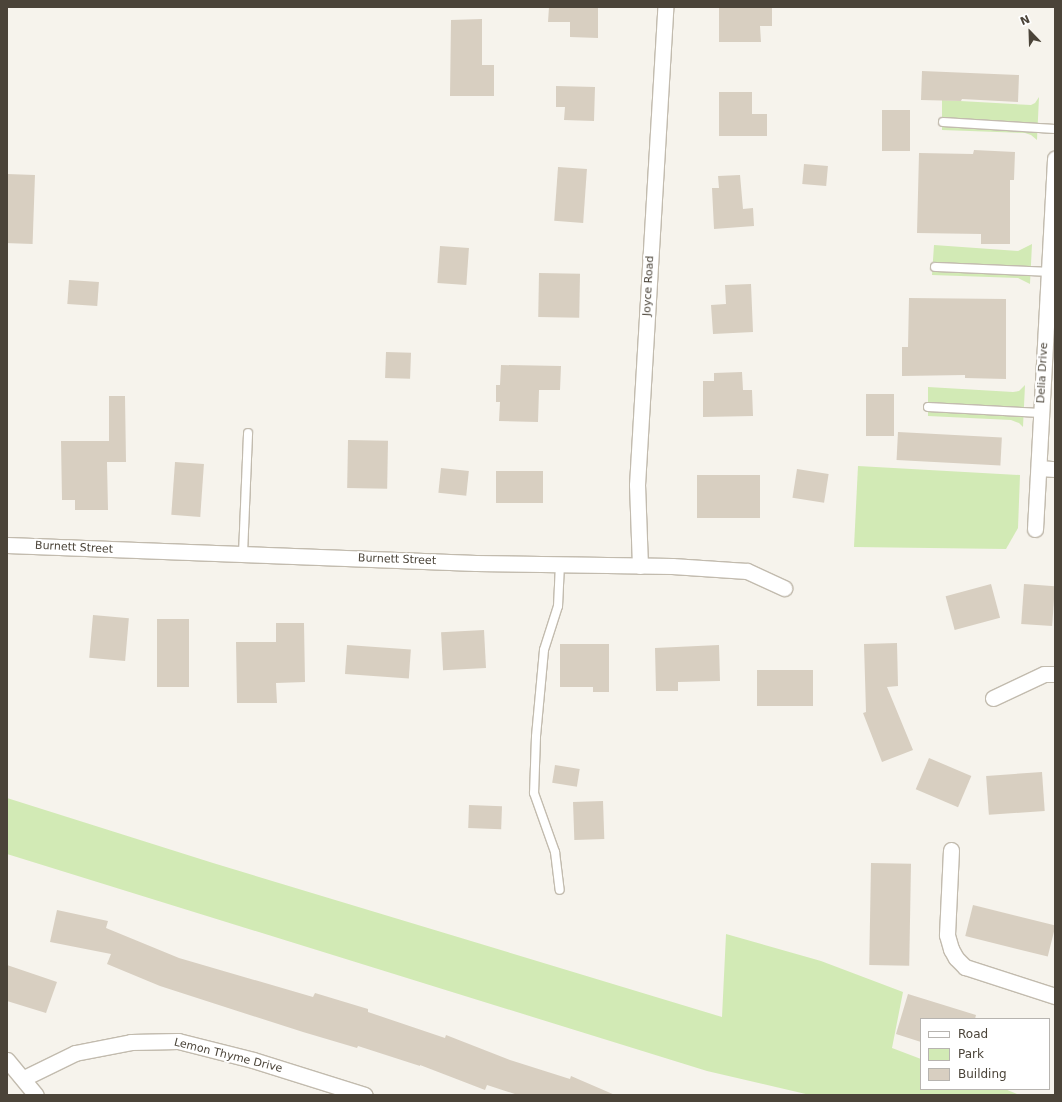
<!DOCTYPE html>
<html>
<head>
<meta charset="utf-8">
<style>
	body { margin:0 }
	#map { position:relative; width:1062px; height:1102px; overflow:hidden; background:#f6f3ec; font-family:"DejaVu Sans",sans-serif }
	div>[style] { position:absolute }
	.green>* { inset:0; background:#d2eab5 }
	.building>* { inset:0; background:#d8cfc1; transform-origin:0 0 }
	.roads { filter:drop-shadow(1px 0 #c2bbae) drop-shadow(-1px 0 #c2bbae) drop-shadow(0 1px #c2bbae) drop-shadow(0 -1px #c2bbae) }
	.lane>* { height:8px; margin:-4px; padding:0 4px; transform-origin:4px; border-radius:4px; background:#fff }
	.street>* { height:15px; margin:-7.5px; padding:0 7.5px; transform-origin:7.5px; border-radius:7.5px; background:#fff }
	span { translate:-50% -50%; white-space:nowrap; text-align:center; line-height:1.15; -webkit-text-stroke:4px #fff; paint-order:stroke }
	.street-label { font-size:11px; color:#4b4439 }
	.frame { position:absolute; inset:0; border:8px solid #4b4439; pointer-events:none }
	.legend { position:absolute; left:920px; top:1018px; width:130px; height:72px; box-sizing:border-box; background:#fff; border:1px solid #b7b4b0; margin:0; padding:5px 7px; list-style:none; font-size:12px; color:#4b4439 }
	.legend li { display:flex; align-items:center; gap:8px; height:20px }
	.legend b { width:20px; border:1px solid #b7b4b0 }
	.north { position:absolute; left:1010px; top:12px; width:40px; height:40px; -webkit-text-stroke:3px #fff; paint-order:stroke; rotate:337deg; font-size:11px; font-weight:700; line-height:16px; text-align:center; color:#4b4439 }
	.north::after { content:''; display:block; margin:auto; width:14px; height:18px; background:#4b4439; clip-path:polygon(50% 0,100% 100%,50% 72%,0 100%) }
</style>
</head>
<body>
<div id="map">
	<div class="green">
		<div style="clip-path:polygon(1039px 97px,1037px 140px,1031px 135px,1025px 133px,942px 130px,942px 100px,1031px 105px,1035px 103px)"></div>
		<div style="clip-path:polygon(1032px 244px,1030px 284px,1018px 278px,932px 275px,934px 245px,1018px 251px)"></div>
		<div style="clip-path:polygon(1025px 385px,1023px 427px,1019px 423px,1011px 420px,928px 416px,928px 387px,1013px 392px,1019px 391px)"></div>
		<div style="clip-path:polygon(858px 466px,1020px 475px,1018px 528px,1006px 549px,854px 547px)"></div>
		<div style="clip-path:polygon(7px 798px,213px 863px,722px 1017px,726px 934px,821px 961px,903px 992px,892px 1048px,921px 1059px,921px 1089px,1005px 1089px,1017px 1094px,810px 1095px,707px 1071px,7px 854px)"></div>
	</div>
	<div class="building">
		<div style="clip-path:polygon(549px 7px,598px 7px,598px 38px,570px 37px,570px 22px,548px 22px)"></div>
		<div style="clip-path:polygon(719px 7px,772px 7px,772px 26px,760px 26px,761px 42px,719px 42px)"></div>
		<div style="clip-path:polygon(482px 19px,482px 65px,494px 65px,494px 96px,450px 96px,451px 20px)"></div>
		<div style="clip-path:polygon(922px 71px,1019px 75px,1018px 102px,962px 99px,961px 101px,921px 100px)"></div>
		<div style="clip-path:polygon(556px 86px,595px 87px,594px 121px,564px 120px,565px 107px,556px 107px)"></div>
		<div style="clip-path:polygon(719px 92px,752px 92px,752px 114px,767px 114px,767px 136px,719px 136px)"></div>
		<div style="left:882px;top:110px;width:28px;height:41px"></div>
		<div style="clip-path:polygon(974px 150px,1015px 152px,1014px 180px,1010px 180px,1010px 244px,981px 244px,981px 234px,917px 233px,919px 153px,973px 154px)"></div>
		<div style="left:804px;top:164px;width:24px;height:20px;rotate:5deg"></div>
		<div style="left:558px;top:167px;width:29px;height:54px;rotate:4deg"></div>
		<div style="left:7px;top:174px;width:28px;height:69px;rotate:2deg"></div>
		<div style="clip-path:polygon(740px 175px,743px 209px,753px 208px,754px 226px,714px 229px,712px 188px,719px 188px,718px 176px)"></div>
		<div style="left:440px;top:246px;width:29px;height:37px;rotate:4deg"></div>
		<div style="left:539px;top:273px;width:41px;height:44px;rotate:1deg"></div>
		<div style="left:69px;top:280px;width:30px;height:24px;rotate:4deg"></div>
		<div style="clip-path:polygon(751px 284px,753px 332px,713px 334px,711px 305px,726px 304px,725px 285px)"></div>
		<div style="clip-path:polygon(909px 298px,1006px 299px,1006px 379px,965px 378px,965px 375px,902px 376px,902px 347px,908px 347px)"></div>
		<div style="left:386px;top:352px;width:25px;height:26px;rotate:2deg"></div>
		<div style="clip-path:polygon(501px 365px,561px 366px,560px 390px,539px 390px,538px 422px,499px 421px,500px 402px,496px 402px,496px 385px,500px 385px)"></div>
		<div style="clip-path:polygon(742px 372px,743px 390px,752px 390px,753px 416px,703px 417px,703px 381px,714px 381px,714px 373px)"></div>
		<div style="left:894px;top:394px;width:42px;height:28px;rotate:90deg"></div>
		<div style="clip-path:polygon(109px 396px,125px 396px,126px 462px,107px 462px,108px 510px,75px 510px,75px 500px,62px 500px,61px 441px,109px 441px)"></div>
		<div style="left:898px;top:432px;width:104px;height:28px;rotate:3deg"></div>
		<div style="left:348px;top:440px;width:40px;height:48px;rotate:1deg"></div>
		<div style="left:175px;top:462px;width:29px;height:53px;rotate:4deg"></div>
		<div style="left:441px;top:468px;width:28px;height:25px;rotate:6deg"></div>
		<div style="left:797px;top:469px;width:32px;height:29px;rotate:9deg"></div>
		<div style="left:496px;top:471px;width:47px;height:32px"></div>
		<div style="left:697px;top:475px;width:63px;height:43px"></div>
		<div style="left:991px;top:584px;width:35px;height:47px;rotate:75deg"></div>
		<div style="left:1024px;top:584px;width:31px;height:40px;rotate:4deg"></div>
		<div style="left:93px;top:615px;width:36px;height:43px;rotate:5deg"></div>
		<div style="left:157px;top:619px;width:32px;height:68px"></div>
		<div style="clip-path:polygon(276px 623px,304px 623px,305px 682px,276px 683px,277px 703px,237px 703px,236px 642px,276px 642px)"></div>
		<div style="left:484px;top:630px;width:38px;height:43px;rotate:87deg"></div>
		<div style="clip-path:polygon(897px 643px,898px 686px,887px 687px,913px 750px,882px 762px,863px 713px,866px 712px,864px 644px)"></div>
		<div style="clip-path:polygon(560px 644px,609px 644px,609px 692px,593px 692px,593px 687px,560px 687px)"></div>
		<div style="left:347px;top:645px;width:64px;height:29px;rotate:4deg"></div>
		<div style="clip-path:polygon(719px 645px,720px 681px,678px 682px,678px 691px,656px 691px,655px 648px)"></div>
		<div style="left:813px;top:670px;width:36px;height:56px;rotate:90deg"></div>
		<div style="left:929px;top:758px;width:46px;height:34px;rotate:23deg"></div>
		<div style="left:555px;top:765px;width:25px;height:18px;rotate:9deg"></div>
		<div style="left:1042px;top:772px;width:39px;height:56px;rotate:86deg"></div>
		<div style="left:603px;top:801px;width:38px;height:30px;rotate:88deg"></div>
		<div style="left:469px;top:805px;width:33px;height:23px;rotate:2deg"></div>
		<div style="left:871px;top:863px;width:40px;height:102px;rotate:1deg"></div>
		<div style="left:973px;top:905px;width:85px;height:32px;rotate:14deg"></div>
		<div style="clip-path:polygon(57px 910px,108px 921px,106px 928px,179px 958px,313px 997px,315px 993px,368px 1009px,368px 1012px,445px 1038px,446px 1035px,510px 1060px,570px 1079px,571px 1076px,615px 1095px,518px 1095px,487px 1085px,485px 1090px,420px 1065px,420px 1066px,358px 1046px,357px 1048px,303px 1032px,160px 986px,107px 964px,111px 954px,50px 942px)"></div>
		<div style="clip-path:polygon(7px 965px,57px 982px,46px 1013px,7px 1001px)"></div>
		<div style="clip-path:polygon(908px 994px,976px 1015px,975px 1019px,921px 1019px,921px 1042px,896px 1034px)"></div>
	</div>
	<div class="roads">
		<div class="lane">
			<div style="left:943px;top:122px;width:112px;rotate:3.6deg"></div>
			<div style="left:935px;top:267px;width:113px;rotate:2.5deg"></div>
			<div style="left:928px;top:407px;width:113px;rotate:3deg"></div>
			<div style="left:243px;top:554px;width:121px;rotate:-87.6deg"></div>
			<div style="left:560px;top:564px;width:42px;rotate:92.7deg"></div>
			<div style="left:558px;top:606px;width:46px;rotate:107.7deg"></div>
			<div style="left:544px;top:650px;width:87px;rotate:95.3deg"></div>
			<div style="left:536px;top:737px;width:56px;rotate:92deg"></div>
			<div style="left:534px;top:793px;width:63px;rotate:70.4deg"></div>
			<div style="left:555px;top:852px;width:38px;rotate:83deg"></div>
		</div>
		<div class="street">
			<div style="left:1039px;top:468px;width:16px;rotate:4deg"></div>
			<div style="left:1035px;top:529px;width:371px;rotate:-86.9deg"></div>
			<div style="left:7px;top:545px;width:469px;rotate:2.2deg"></div>
			<div style="left:476px;top:563px;width:196px;rotate:0.9deg"></div>
			<div style="left:672px;top:566px;width:75px;rotate:3.8deg"></div>
			<div style="left:747px;top:571px;width:41px;rotate:24.7deg"></div>
			<div style="left:640px;top:566px;width:81px;rotate:-92.1deg"></div>
			<div style="left:637px;top:485px;width:479px;rotate:-86.6deg"></div>
			<div style="left:993px;top:698px;width:56px;rotate:-25.2deg"></div>
			<div style="left:1044px;top:674px;width:11px"></div>
			<div style="left:951px;top:850px;width:85px;rotate:92.7deg"></div>
			<div style="left:947px;top:935px;width:15px;rotate:74deg"></div>
			<div style="left:951px;top:949px;width:10px;rotate:61deg"></div>
			<div style="left:956px;top:958px;width:13px;rotate:45deg"></div>
			<div style="left:965px;top:967px;width:95px;rotate:17.9deg"></div>
			<div style="left:7px;top:1060px;width:45px;rotate:50.4deg"></div>
			<div style="left:24px;top:1078px;width:57px;rotate:-26.1deg"></div>
			<div style="left:75px;top:1053px;width:57px;rotate:-11.1deg"></div>
			<div style="left:131px;top:1042px;width:47px;rotate:-1.2deg"></div>
			<div style="left:178px;top:1041px;width:77px;rotate:14.2deg"></div>
			<div style="left:253px;top:1060px;width:117px;rotate:17.4deg"></div>
		</div>
	</div>
	<div class="street-label">
		<span style="left:649px;top:286px;rotate:-87deg">Joyce Road</span>
		<span style="left:1043px;top:373px;rotate:-87deg">Delia Drive</span>
		<span style="left:74px;top:548px;rotate:3deg">Burnett Street</span>
		<span style="left:397px;top:560px;rotate:2deg">Burnett Street</span>
		<span style="left:228px;top:1056px;rotate:14deg">Lemon Thyme Drive</span>
	</div>
	<div class="frame"></div>
	<ul class="legend">
	<li><b style="height:5px;background:#fff"></b>Road</li>
	<li><b style="height:11px;background:#d2eab5"></b>Park</li>
	<li><b style="height:11px;background:#d8cfc1"></b>Building</li>
	</ul>
	<div class="north">N</div>
</div>
</body>
</html>
